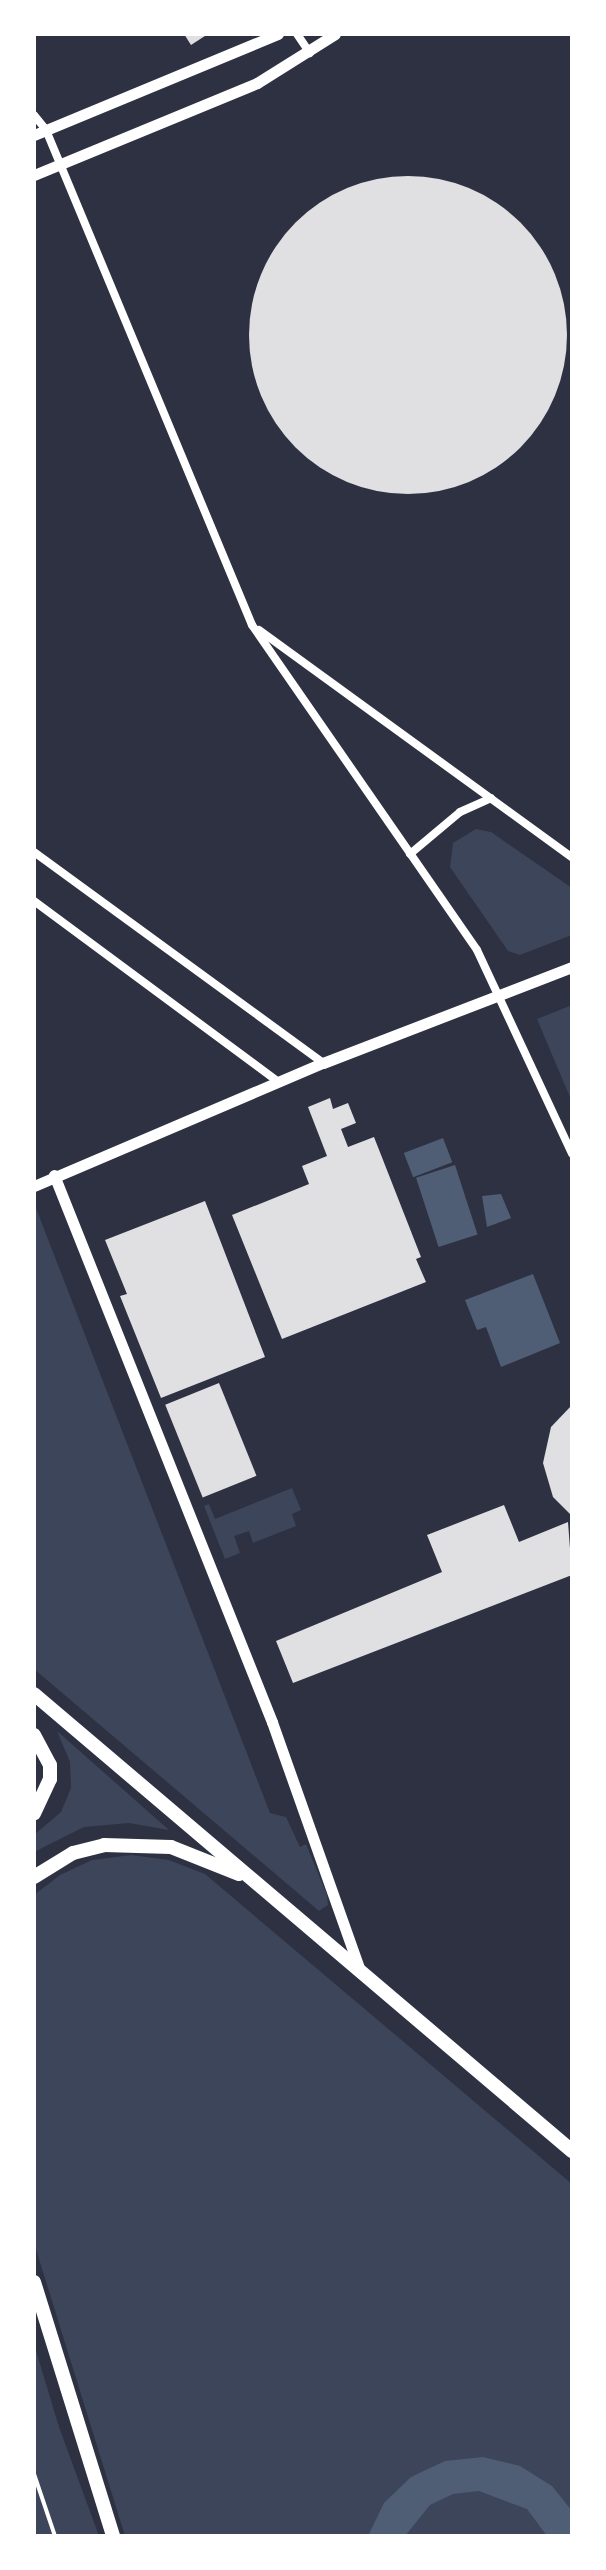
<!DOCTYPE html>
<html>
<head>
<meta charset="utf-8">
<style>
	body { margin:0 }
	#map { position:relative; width:606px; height:2570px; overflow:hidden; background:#2d3142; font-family:"Exo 2",sans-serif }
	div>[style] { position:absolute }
	.green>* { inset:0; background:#3c4559 }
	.water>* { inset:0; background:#4f5d75; transform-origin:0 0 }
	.building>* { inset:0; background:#e0e0e3; transform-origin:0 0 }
	.round { border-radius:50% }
	.path>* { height:4px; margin:-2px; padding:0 2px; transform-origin:2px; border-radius:2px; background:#fff }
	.minor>* { height:8px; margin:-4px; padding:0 4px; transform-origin:4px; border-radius:4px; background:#fff }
	.tertiary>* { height:11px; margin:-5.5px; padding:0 5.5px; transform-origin:5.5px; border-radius:5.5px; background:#fff }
	.primary>* { height:14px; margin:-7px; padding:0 7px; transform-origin:7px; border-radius:7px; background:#fff }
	span { translate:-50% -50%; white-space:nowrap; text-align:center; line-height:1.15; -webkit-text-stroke:7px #fff; paint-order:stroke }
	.frame { position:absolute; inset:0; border:36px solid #fff; pointer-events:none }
</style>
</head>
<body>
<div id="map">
	<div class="green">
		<div style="clip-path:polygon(476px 829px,491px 832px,572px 888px,572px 935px,520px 955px,508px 951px,450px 867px,453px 843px)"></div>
		<div style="clip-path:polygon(572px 1005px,572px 1102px,537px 1019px)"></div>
		<div style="clip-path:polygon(34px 1203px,270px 1813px,286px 1817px,300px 1847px,306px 1844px,327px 1895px,328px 1905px,319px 1911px,34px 1669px)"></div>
		<div style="clip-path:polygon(292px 1488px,301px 1510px,292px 1514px,296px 1526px,253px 1543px,249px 1531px,234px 1536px,240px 1553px,225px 1559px,204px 1506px,209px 1504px,215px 1519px)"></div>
		<div style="clip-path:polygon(57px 1731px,169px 1830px,129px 1823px,84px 1827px,34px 1852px,34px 1835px,61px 1812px,71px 1788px,70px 1762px)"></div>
		<div style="clip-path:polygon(131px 1855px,169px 1860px,205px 1874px,572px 2184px,572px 2536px,125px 2536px,34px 2243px,34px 1895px,60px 1875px,92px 1860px)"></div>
		<div style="clip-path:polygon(34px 2344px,59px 2427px,99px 2536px,34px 2536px)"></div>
	</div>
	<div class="water">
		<div style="left:443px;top:1138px;width:26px;height:42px;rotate:69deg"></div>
		<div style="left:455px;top:1165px;width:73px;height:41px;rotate:72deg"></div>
		<div style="clip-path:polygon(501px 1194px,511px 1218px,487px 1227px,482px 1196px)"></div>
		<div style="clip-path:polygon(533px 1274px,560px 1343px,501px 1367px,486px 1327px,477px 1330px,465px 1300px)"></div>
		<div style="clip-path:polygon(483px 2457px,520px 2466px,552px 2486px,572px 2511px,572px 2536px,547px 2536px,527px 2509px,479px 2491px,453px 2494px,430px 2505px,405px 2536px,368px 2536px,384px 2503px,411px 2477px,445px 2461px)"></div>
	</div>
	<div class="building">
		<div style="clip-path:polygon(184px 34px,208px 34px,191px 45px)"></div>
		<div class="round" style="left:249px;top:176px;width:318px;height:318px"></div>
		<div style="clip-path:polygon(330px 1098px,333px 1109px,348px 1103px,356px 1123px,341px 1129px,348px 1147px,374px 1137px,421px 1257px,416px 1259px,426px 1282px,282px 1339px,232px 1215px,309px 1184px,302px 1166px,327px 1156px,308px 1107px)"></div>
		<div style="clip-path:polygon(205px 1201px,265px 1357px,161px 1398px,120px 1296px,127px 1294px,105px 1240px)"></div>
		<div style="left:219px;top:1383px;width:100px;height:58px;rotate:68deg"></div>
		<div style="clip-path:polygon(572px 1405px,572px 1516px,553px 1497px,543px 1463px,551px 1427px)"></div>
		<div style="clip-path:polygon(504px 1505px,519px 1542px,568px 1522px,572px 1575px,293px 1683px,276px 1641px,442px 1572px,427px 1535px)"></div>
	</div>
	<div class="path">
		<div style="left:34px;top:2474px;width:65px;rotate:71.3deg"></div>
	</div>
	<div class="minor">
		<div style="left:297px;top:34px;width:23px;rotate:56deg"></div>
		<div style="left:34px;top:115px;width:19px;rotate:51deg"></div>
		<div style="left:46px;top:130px;width:536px;rotate:67.4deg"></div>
		<div style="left:252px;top:625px;width:395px;rotate:55.3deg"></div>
		<div style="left:477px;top:950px;width:225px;rotate:65deg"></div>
		<div style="left:259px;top:630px;width:387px;rotate:36deg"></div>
		<div style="left:34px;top:852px;width:358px;rotate:36.1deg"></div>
		<div style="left:410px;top:854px;width:65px;rotate:-40deg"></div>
		<div style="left:460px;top:812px;width:34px;rotate:-24deg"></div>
		<div style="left:34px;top:901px;width:305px;rotate:36.5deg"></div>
	</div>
	<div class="tertiary">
		<div style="left:34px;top:135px;width:264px;rotate:-22.5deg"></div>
		<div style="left:34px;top:175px;width:241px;rotate:-22.4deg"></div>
		<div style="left:257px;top:83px;width:92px;rotate:-32.1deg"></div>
		<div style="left:54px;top:1175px;width:589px;rotate:68.27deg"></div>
		<div style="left:272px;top:1722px;width:266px;rotate:70.5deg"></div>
		<div style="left:34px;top:1186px;width:314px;rotate:-23.1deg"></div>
		<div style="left:323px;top:1063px;width:267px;rotate:-21.1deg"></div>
	</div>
	<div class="primary">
		<div style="left:34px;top:1694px;width:706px;rotate:40.35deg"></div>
		<div style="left:34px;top:1735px;width:34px;rotate:62deg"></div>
		<div style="left:50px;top:1765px;width:14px;rotate:90deg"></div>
		<div style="left:50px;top:1779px;width:38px;rotate:115deg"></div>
		<div style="left:34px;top:1877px;width:46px;rotate:-31.6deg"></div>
		<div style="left:73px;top:1853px;width:32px;rotate:-14deg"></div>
		<div style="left:104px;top:1845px;width:67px;rotate:1.7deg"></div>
		<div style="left:171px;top:1847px;width:73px;rotate:21.7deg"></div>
		<div style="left:34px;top:2282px;width:266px;rotate:72.7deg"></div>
	</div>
	<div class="frame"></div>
</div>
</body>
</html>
